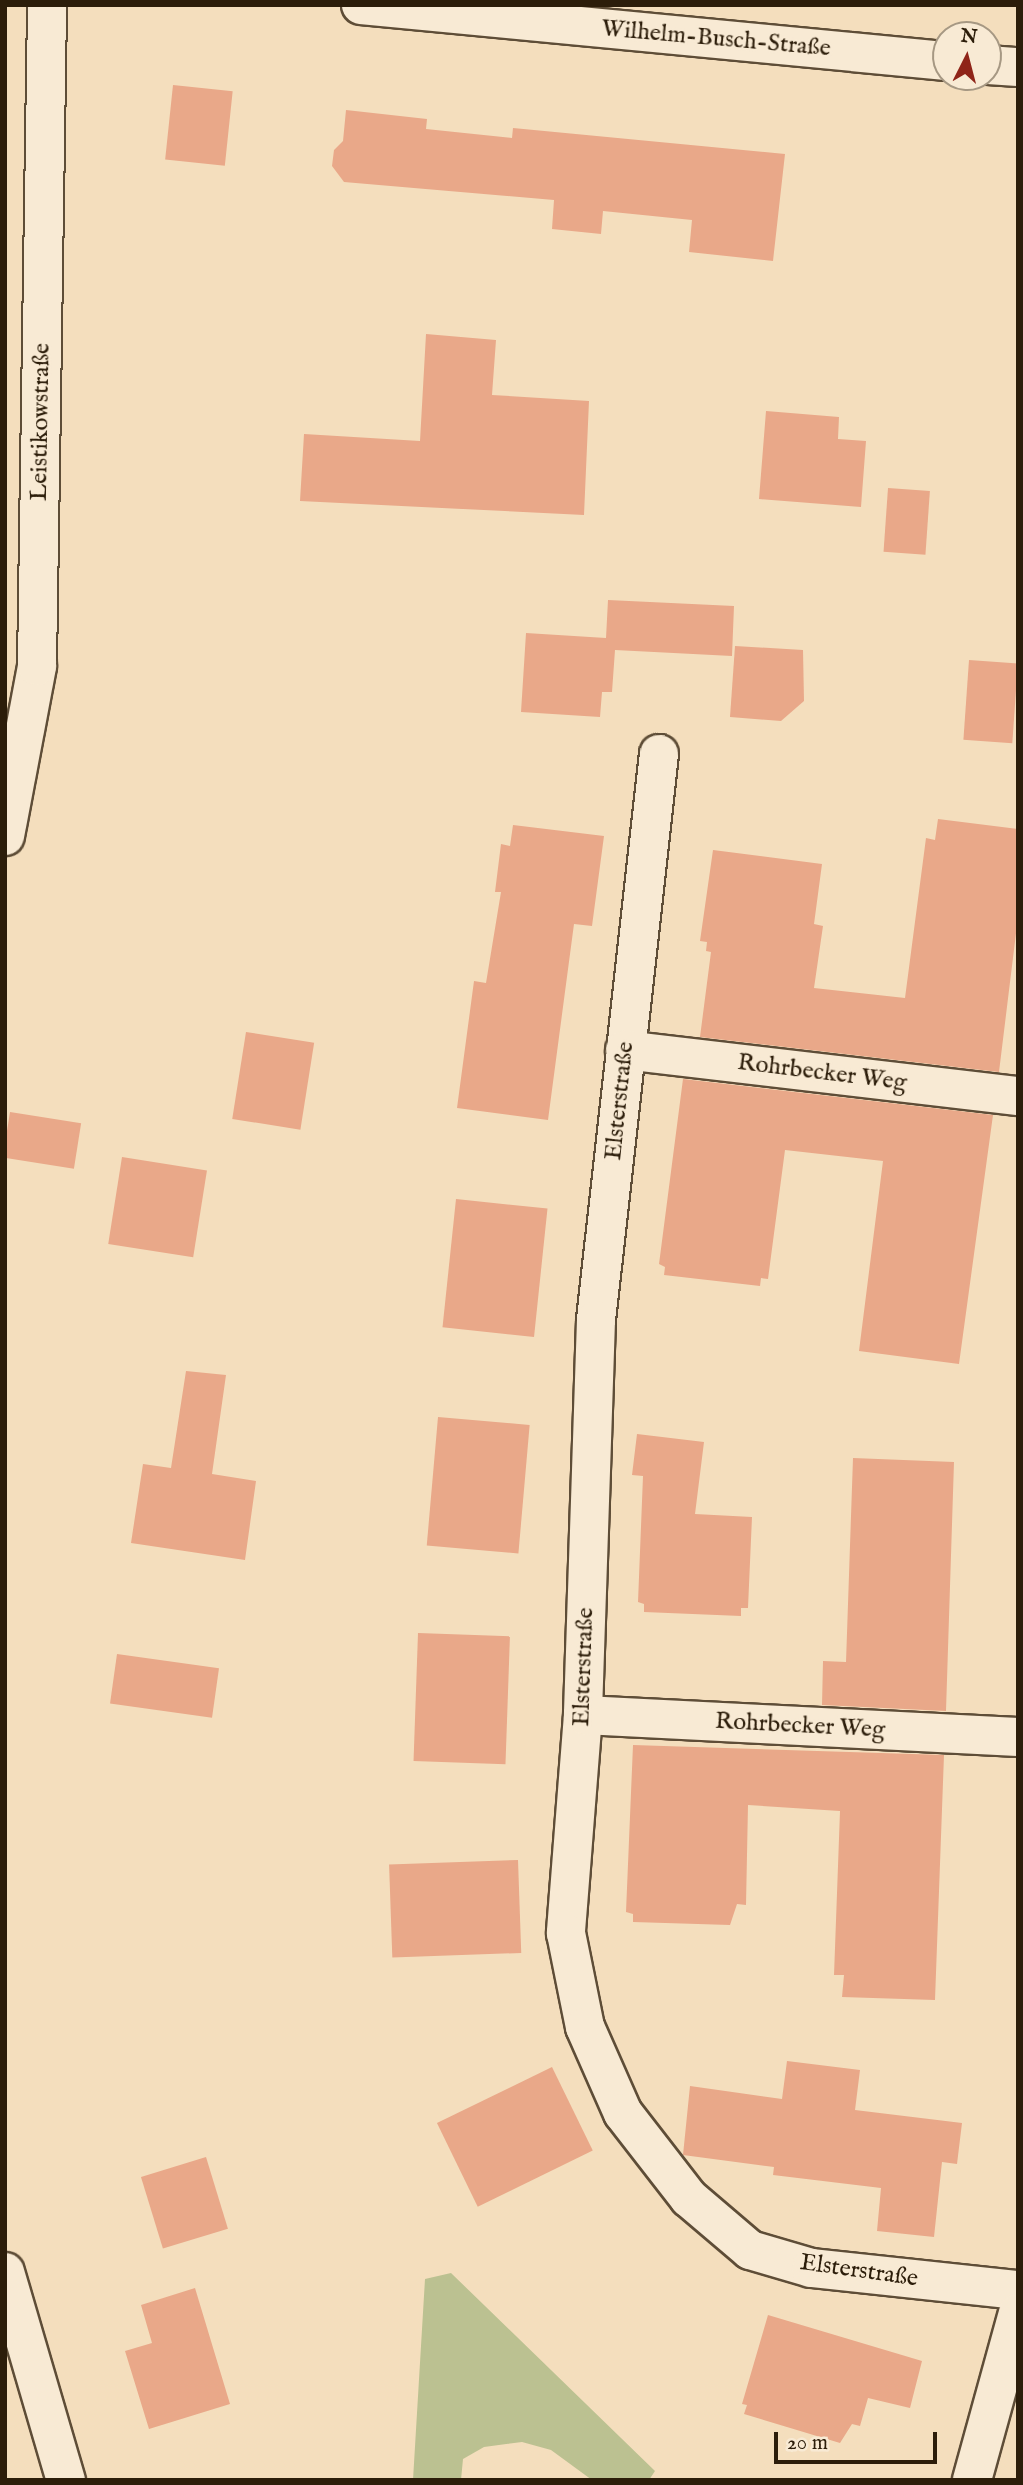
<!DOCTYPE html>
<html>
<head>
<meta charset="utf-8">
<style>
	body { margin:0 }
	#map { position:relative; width:1023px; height:2485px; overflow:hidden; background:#f4debd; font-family:"IM FELL English",serif }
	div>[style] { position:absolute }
	.green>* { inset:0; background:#bbc191 }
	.building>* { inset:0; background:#e9a889; transform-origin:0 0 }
	.roads { filter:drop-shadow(2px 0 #5e4d37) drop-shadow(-2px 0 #5e4d37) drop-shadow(0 2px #5e4d37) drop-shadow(0 -2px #5e4d37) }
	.minor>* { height:38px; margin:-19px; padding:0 19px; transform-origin:19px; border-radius:19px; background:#f8ead4 }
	span { translate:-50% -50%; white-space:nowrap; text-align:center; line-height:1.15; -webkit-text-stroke:5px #f8ead4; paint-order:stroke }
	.street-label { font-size:24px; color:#2c1d0a }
	.frame { position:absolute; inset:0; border:7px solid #2c1d0a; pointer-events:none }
	.north { position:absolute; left:932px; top:21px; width:70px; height:70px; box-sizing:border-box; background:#f8ead4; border:2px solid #a69883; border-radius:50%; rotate:6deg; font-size:19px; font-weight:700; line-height:28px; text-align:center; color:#2c1d0a }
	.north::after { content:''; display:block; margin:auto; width:24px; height:32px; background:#8f2418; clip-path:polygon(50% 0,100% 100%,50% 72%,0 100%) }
	.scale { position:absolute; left:774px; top:2432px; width:163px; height:32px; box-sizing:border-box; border:4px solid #2c1d0a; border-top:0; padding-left:9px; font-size:21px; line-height:24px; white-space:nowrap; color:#2c1d0a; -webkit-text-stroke:5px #f8ead4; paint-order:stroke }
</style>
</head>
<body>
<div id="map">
	<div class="green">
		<div style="clip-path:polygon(451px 2273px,655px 2471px,649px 2480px,592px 2480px,551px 2450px,522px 2442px,484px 2447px,463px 2459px,461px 2480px,413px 2480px,425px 2279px)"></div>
	</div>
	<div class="building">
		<div style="left:173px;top:85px;width:60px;height:75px;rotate:6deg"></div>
		<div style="clip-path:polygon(346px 110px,427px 119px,426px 129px,512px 138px,513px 128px,785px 154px,773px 261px,689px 252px,692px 220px,603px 211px,601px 234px,552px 229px,554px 200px,344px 182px,332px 166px,334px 150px,343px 141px)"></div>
		<div style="clip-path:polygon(426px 334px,496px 340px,492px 395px,589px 401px,584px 515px,300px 501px,304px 434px,420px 441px)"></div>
		<div style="clip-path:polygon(766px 411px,839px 417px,838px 439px,866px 441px,861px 507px,759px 499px)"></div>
		<div style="left:888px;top:488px;width:42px;height:64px;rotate:4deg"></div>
		<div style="clip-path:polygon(608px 600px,734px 606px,732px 656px,615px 650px,612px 692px,602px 692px,600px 717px,521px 712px,526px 633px,606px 638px)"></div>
		<div style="clip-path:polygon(735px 646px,803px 650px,804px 701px,781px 721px,730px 717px)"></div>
		<div style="left:969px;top:660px;width:49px;height:80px;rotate:4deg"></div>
		<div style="clip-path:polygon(938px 819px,1018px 829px,1018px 917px,999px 1072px,700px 1037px,711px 952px,706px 951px,707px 942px,700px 941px,713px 850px,822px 864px,814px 924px,823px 926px,814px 988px,905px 998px,926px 838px,935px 840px)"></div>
		<div style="clip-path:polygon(513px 825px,604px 836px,592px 926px,574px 924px,548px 1120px,457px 1108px,474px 981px,486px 983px,501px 892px,495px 892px,501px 844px,510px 846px)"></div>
		<div style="left:246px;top:1032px;width:69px;height:88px;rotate:9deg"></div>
		<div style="clip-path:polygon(683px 1079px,993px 1115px,959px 1364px,859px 1351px,883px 1161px,785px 1150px,768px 1279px,761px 1278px,760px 1286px,664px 1275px,665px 1267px,659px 1264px)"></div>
		<div style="left:10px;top:1112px;width:72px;height:46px;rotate:9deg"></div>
		<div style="left:122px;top:1157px;width:86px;height:88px;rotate:9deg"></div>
		<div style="left:456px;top:1199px;width:92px;height:129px;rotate:6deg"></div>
		<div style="clip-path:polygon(186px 1371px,226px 1375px,212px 1474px,256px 1481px,245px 1560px,131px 1543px,143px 1464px,171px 1468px)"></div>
		<div style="left:438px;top:1417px;width:92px;height:129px;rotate:5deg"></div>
		<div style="clip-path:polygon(637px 1434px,704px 1442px,695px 1514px,752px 1517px,748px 1608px,741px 1608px,741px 1616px,644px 1612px,644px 1604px,638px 1602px,643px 1476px,632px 1475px)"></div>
		<div style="clip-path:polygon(853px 1458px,954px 1462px,946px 1711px,822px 1705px,823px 1661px,846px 1662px)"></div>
		<div style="left:418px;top:1633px;width:92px;height:128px;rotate:2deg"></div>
		<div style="left:117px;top:1654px;width:103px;height:50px;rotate:8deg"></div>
		<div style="clip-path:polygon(633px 1745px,944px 1755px,935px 2000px,842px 1997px,844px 1975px,834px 1975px,840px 1811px,748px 1805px,746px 1905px,737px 1904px,730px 1925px,633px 1922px,633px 1914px,626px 1912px)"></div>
		<div style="left:518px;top:1860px;width:93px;height:129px;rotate:88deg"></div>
		<div style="clip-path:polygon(787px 2061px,860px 2070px,855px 2110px,962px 2123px,957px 2164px,942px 2162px,934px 2237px,877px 2231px,881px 2188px,773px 2175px,774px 2167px,683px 2155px,690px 2086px,782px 2099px)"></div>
		<div style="left:552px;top:2067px;width:93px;height:128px;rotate:64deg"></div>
		<div style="left:206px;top:2157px;width:75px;height:68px;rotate:73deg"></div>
		<div style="clip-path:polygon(195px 2288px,230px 2404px,149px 2429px,125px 2351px,152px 2343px,141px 2305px)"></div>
		<div style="clip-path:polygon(768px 2315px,922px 2361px,910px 2408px,868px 2398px,860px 2426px,852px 2424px,840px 2443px,744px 2414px,747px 2405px,742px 2404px)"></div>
	</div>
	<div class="roads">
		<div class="minor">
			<div style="left:361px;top:5px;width:588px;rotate:5.47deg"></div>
			<div style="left:988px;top:65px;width:30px;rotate:4deg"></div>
			<div style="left:659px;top:754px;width:569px;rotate:96.35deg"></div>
			<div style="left:596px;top:1320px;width:395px;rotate:91.9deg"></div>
			<div style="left:583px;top:1715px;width:219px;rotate:94.5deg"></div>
			<div style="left:566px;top:1933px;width:96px;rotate:78.6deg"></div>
			<div style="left:585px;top:2027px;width:94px;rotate:66.2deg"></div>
			<div style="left:623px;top:2113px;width:108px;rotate:52.2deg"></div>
			<div style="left:689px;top:2198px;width:80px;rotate:40.4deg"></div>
			<div style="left:750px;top:2250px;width:64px;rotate:16.4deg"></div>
			<div style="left:811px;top:2268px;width:208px;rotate:6.1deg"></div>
			<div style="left:5px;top:836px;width:173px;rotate:-79.3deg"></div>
			<div style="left:37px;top:666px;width:661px;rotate:-89.13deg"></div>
			<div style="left:625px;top:1050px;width:396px;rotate:6.7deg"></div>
			<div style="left:583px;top:1715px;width:436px;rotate:2.9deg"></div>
			<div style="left:5px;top:2272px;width:217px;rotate:73.7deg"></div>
			<div style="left:972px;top:2480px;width:173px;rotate:-74.6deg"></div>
		</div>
	</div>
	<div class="street-label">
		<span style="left:716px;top:39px;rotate:5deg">Wilhelm-Busch-Straße</span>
		<span style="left:41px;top:422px;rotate:-89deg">Leistikowstraße</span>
		<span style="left:822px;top:1073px;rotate:7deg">Rohrbecker Weg</span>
		<span style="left:620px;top:1101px;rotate:-84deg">Elsterstraße</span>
		<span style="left:584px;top:1667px;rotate:-88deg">Elsterstraße</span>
		<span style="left:800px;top:1726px;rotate:3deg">Rohrbecker Weg</span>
		<span style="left:859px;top:2271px;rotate:8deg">Elsterstraße</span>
	</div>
	<div class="frame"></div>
	<div class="north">N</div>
	<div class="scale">20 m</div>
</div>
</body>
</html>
